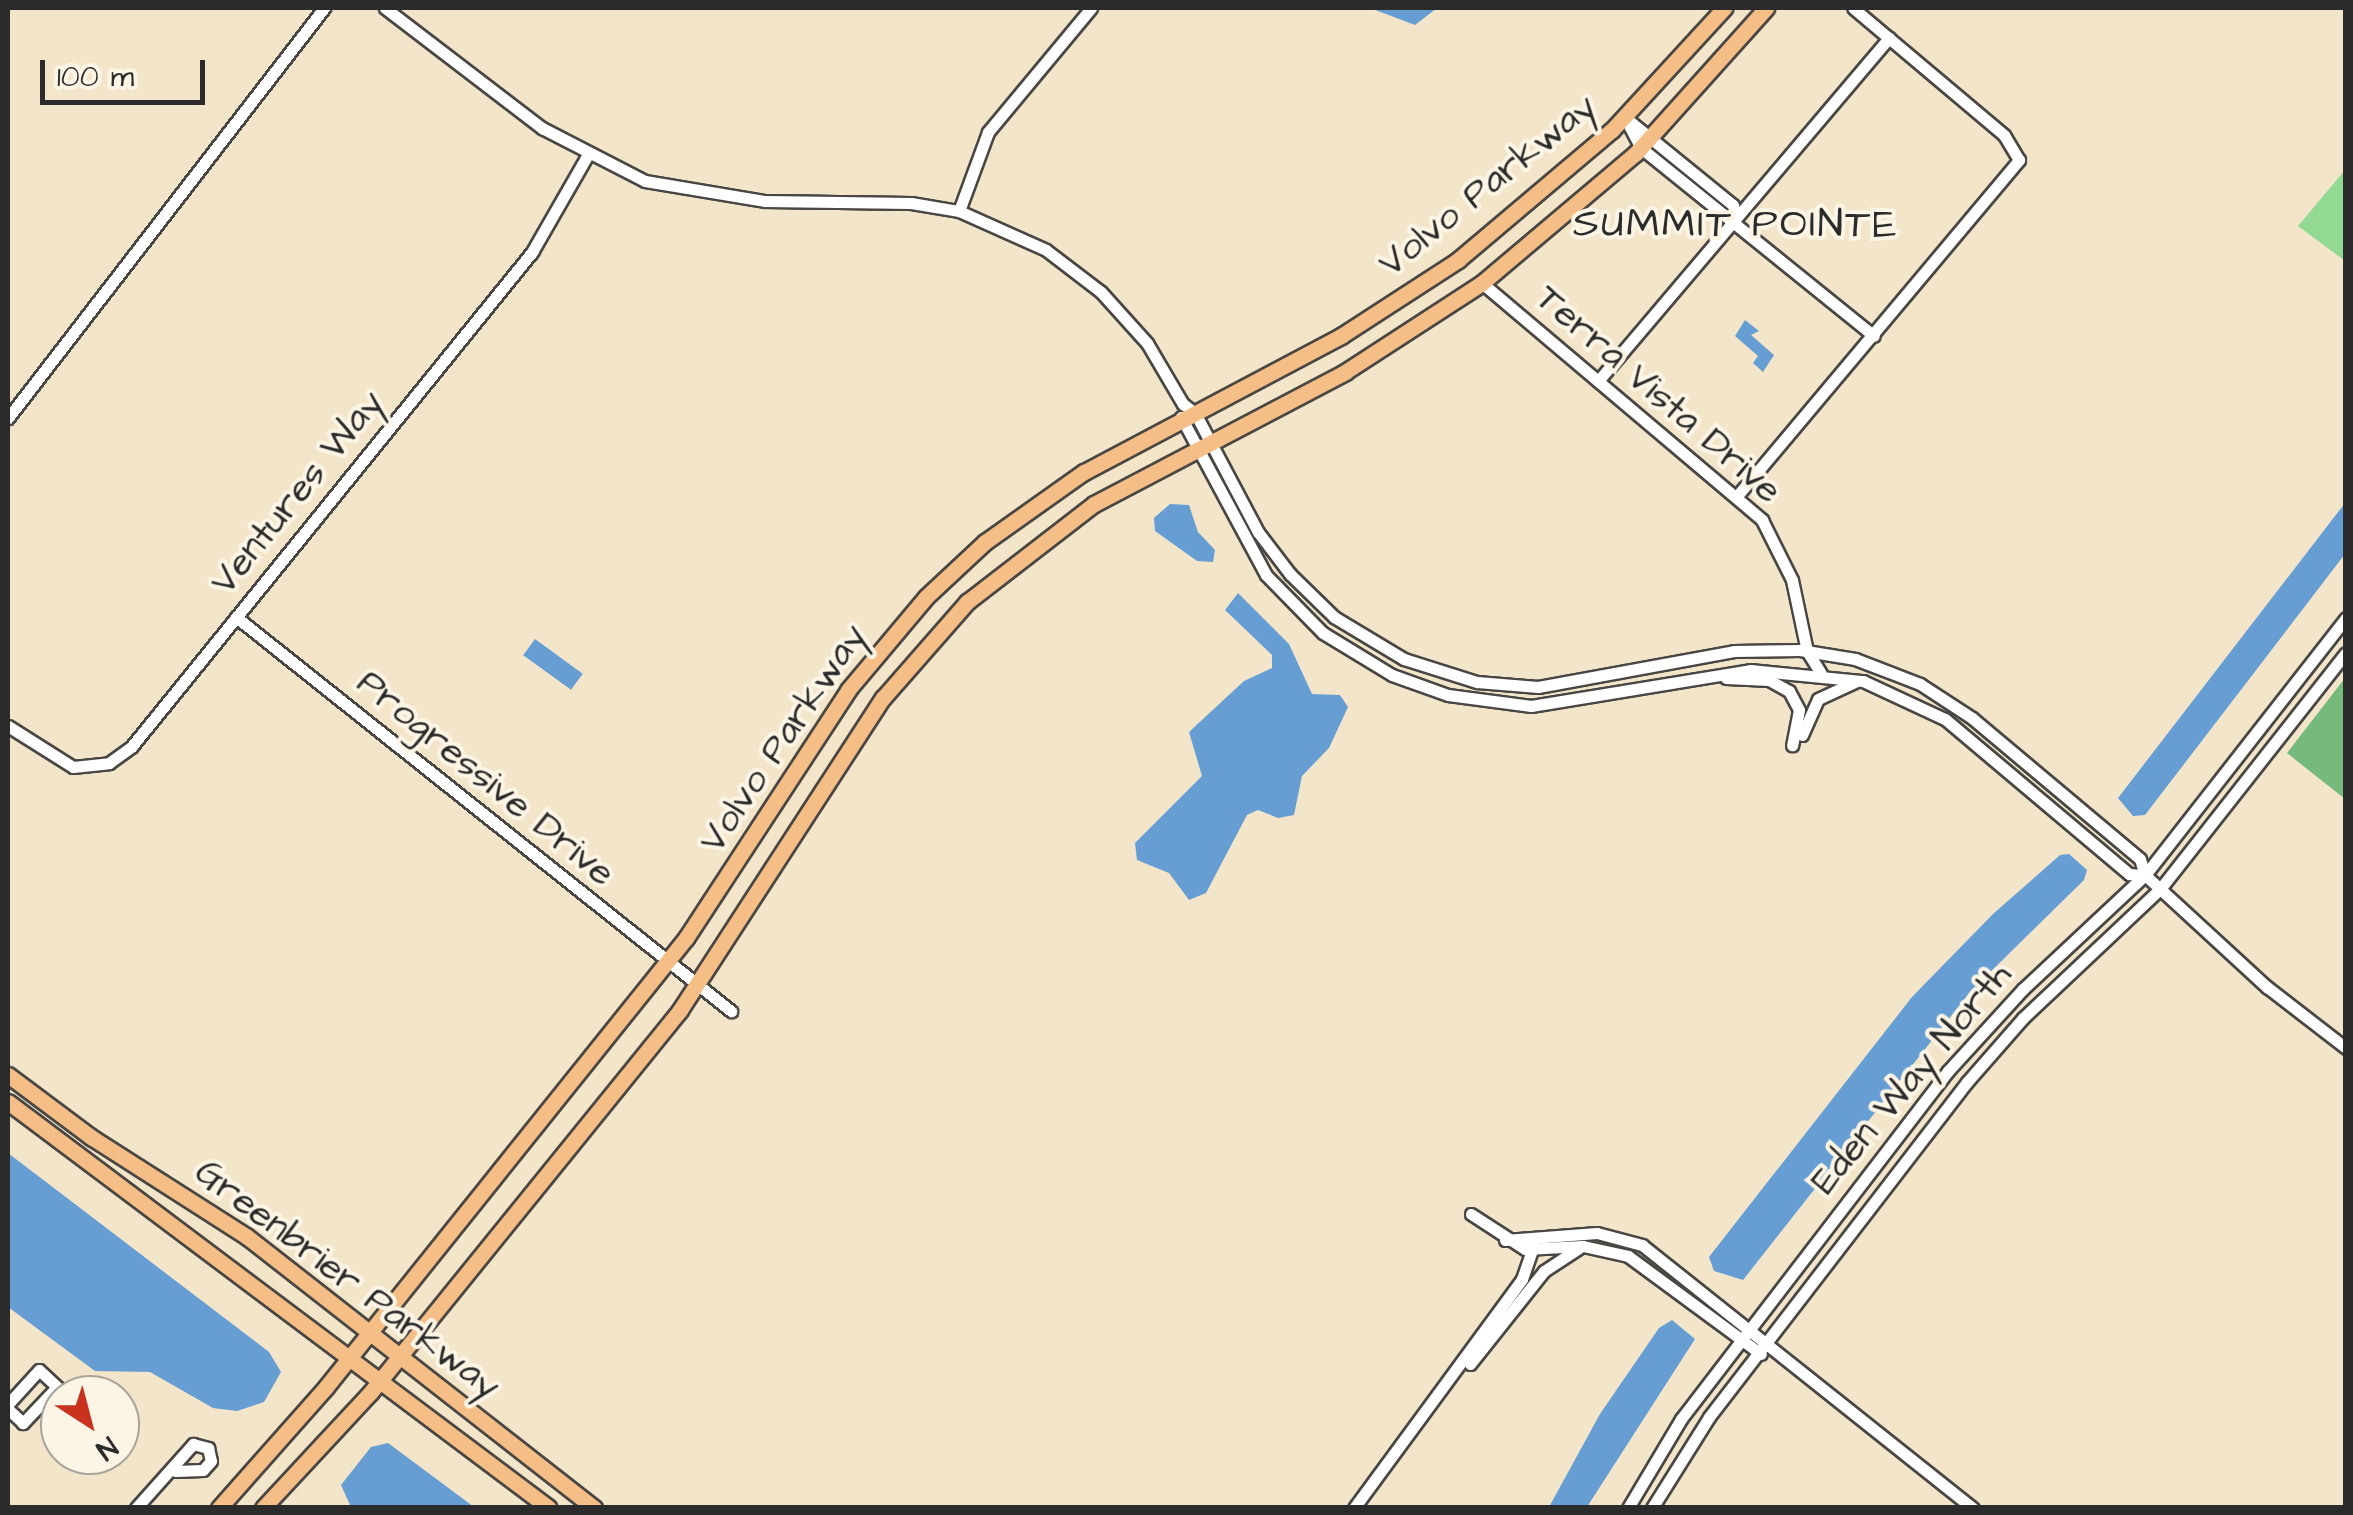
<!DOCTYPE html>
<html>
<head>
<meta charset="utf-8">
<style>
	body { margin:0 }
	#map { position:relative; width:2353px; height:1515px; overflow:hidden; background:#f2e5c9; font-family:"Architects Daughter",sans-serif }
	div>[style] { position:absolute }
	.green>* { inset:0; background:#92d993 }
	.forest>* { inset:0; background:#75b97d }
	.water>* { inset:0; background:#669ed4; transform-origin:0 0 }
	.roads { filter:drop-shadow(2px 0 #494743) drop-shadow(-2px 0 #494743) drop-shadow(0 2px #494743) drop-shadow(0 -2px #494743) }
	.minor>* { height:11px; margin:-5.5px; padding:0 5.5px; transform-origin:5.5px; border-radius:5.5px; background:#fff }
	.major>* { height:15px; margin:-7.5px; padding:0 7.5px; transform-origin:7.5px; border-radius:7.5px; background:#f6be87 }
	span { translate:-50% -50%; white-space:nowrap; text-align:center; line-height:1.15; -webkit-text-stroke:8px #fcf5e5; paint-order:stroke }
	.street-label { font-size:38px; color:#2b2b2b }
	.neighbourhood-label { font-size:40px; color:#2b2b2b; letter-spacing:2.5px }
	.frame { position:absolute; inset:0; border:10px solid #2b2b2b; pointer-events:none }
	.north { position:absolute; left:40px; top:1375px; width:100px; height:100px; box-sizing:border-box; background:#fcf5e5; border:2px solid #a8a49b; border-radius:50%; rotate:144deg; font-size:28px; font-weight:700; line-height:40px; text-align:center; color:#2b2b2b }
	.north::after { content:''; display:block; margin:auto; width:35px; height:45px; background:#c8321e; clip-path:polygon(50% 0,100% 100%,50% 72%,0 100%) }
	.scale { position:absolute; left:40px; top:60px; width:165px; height:45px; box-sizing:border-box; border:5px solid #2b2b2b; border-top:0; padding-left:12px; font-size:30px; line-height:35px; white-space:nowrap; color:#2b2b2b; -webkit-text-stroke:8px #fcf5e5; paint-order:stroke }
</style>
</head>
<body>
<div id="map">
	<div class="green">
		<div style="clip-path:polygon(2345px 170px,2345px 261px,2298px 226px)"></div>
	</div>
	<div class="forest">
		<div style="clip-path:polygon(2345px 678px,2345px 799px,2287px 753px)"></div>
	</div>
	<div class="water">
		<div style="clip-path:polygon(1370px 8px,1437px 8px,1415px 25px)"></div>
		<div style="clip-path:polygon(1745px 320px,1759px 331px,1751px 335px,1774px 355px,1763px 372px,1753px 363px,1758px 356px,1735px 336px)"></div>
		<div style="clip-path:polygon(2345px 503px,2345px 554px,2145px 815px,2133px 816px,2118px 798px)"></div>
		<div style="clip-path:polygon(1170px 504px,1189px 505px,1198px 532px,1215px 550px,1213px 562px,1197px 561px,1155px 531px,1154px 518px)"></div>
		<div style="clip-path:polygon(1238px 593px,1289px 644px,1312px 694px,1340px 695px,1348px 707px,1329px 748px,1302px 776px,1294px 815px,1278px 818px,1258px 810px,1247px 815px,1206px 893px,1189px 900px,1169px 873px,1137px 860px,1135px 843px,1202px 776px,1189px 732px,1244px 681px,1272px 668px,1272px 655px,1225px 610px)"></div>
		<div style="left:535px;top:639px;width:59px;height:20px;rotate:36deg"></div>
		<div style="clip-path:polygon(2069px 854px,2087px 870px,2084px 880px,1970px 992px,1743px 1280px,1714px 1271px,1709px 1257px,1912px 997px,1993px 914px,2060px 855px)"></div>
		<div style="clip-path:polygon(8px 1153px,269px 1352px,281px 1372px,264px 1402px,237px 1411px,213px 1408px,150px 1372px,95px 1371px,8px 1307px)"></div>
		<div style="clip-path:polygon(1672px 1320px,1695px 1339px,1587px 1507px,1549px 1507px,1600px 1414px,1659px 1328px)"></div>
		<div style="clip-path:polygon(388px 1443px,474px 1507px,351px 1507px,341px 1485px,371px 1447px)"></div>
	</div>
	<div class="roads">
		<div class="minor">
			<div style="left:385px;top:8px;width:198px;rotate:37.4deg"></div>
			<div style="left:542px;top:128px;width:116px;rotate:27.2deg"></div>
			<div style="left:645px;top:181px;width:122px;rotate:9.5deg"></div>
			<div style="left:765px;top:201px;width:146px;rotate:0.8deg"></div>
			<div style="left:911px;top:203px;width:49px;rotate:9.5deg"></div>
			<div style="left:959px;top:211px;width:95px;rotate:24.1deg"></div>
			<div style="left:1046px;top:250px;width:69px;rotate:37.4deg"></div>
			<div style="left:1101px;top:292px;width:69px;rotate:48deg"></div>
			<div style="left:1147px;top:343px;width:71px;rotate:59.5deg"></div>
			<div style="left:1183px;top:404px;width:15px;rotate:37deg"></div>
			<div style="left:1195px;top:413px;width:135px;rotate:62.1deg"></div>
			<div style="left:1258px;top:532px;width:53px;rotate:52.7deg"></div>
			<div style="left:1290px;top:574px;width:62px;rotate:44.3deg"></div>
			<div style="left:1334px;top:617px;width:82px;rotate:31deg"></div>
			<div style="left:1404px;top:659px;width:77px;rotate:17.5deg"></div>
			<div style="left:1477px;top:682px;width:61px;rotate:4.7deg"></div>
			<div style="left:1538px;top:687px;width:199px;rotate:-10.4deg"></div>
			<div style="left:1734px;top:651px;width:66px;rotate:-0.9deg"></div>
			<div style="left:1800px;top:650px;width:56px;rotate:9.3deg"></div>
			<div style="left:1855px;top:659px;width:70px;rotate:21deg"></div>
			<div style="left:1920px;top:684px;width:62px;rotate:33.2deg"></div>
			<div style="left:1972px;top:718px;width:219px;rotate:40deg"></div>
			<div style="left:2140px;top:859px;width:17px;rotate:73deg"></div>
			<div style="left:1625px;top:118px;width:34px;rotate:62deg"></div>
			<div style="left:1641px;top:148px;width:299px;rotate:38.9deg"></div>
			<div style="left:1627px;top:119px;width:136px;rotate:39.1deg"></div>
			<div style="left:1733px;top:205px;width:13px;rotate:77deg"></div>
			<div style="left:959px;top:211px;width:84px;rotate:-69.8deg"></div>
			<div style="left:988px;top:132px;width:161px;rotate:-50.3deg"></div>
			<div style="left:1482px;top:283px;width:367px;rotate:40.2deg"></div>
			<div style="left:1762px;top:520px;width:67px;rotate:63.4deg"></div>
			<div style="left:1792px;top:580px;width:73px;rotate:78.1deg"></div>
			<div style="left:1807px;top:651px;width:26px;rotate:58deg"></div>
			<div style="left:1598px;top:381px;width:450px;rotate:-49.7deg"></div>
			<div style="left:1181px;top:417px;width:179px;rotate:61.7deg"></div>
			<div style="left:1266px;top:575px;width:81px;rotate:45.5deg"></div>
			<div style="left:1323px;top:633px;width:81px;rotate:31.3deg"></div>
			<div style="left:1392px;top:675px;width:59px;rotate:19.7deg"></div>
			<div style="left:1448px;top:695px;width:84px;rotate:7.5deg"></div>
			<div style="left:1531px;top:706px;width:222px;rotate:-9.3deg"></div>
			<div style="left:1750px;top:670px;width:114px;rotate:5.6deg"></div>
			<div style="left:1863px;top:681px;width:90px;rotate:24.9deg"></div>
			<div style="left:1945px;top:719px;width:241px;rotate:40.1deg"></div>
			<div style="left:2129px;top:874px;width:16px;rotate:4deg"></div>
			<div style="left:8px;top:418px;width:518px;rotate:-52.38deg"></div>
			<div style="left:1737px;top:496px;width:439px;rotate:-50deg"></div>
			<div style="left:2019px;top:160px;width:29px;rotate:-121deg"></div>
			<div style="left:2004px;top:135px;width:197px;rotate:-139.9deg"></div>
			<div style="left:236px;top:617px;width:633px;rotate:38.52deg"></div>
			<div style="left:1726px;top:678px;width:43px;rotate:2.7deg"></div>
			<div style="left:1769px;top:680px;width:23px;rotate:29deg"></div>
			<div style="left:1789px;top:691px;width:21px;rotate:62deg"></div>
			<div style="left:1799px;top:710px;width:36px;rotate:101deg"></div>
			<div style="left:8px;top:726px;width:77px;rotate:32.2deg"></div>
			<div style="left:73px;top:767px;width:36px;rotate:-6deg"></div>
			<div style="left:109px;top:763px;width:29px;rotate:-36deg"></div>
			<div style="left:132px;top:746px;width:636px;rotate:-51deg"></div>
			<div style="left:532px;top:252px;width:111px;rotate:-60.2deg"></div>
			<div style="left:1802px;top:735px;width:39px;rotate:-66deg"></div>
			<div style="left:1818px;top:699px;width:41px;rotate:-24.7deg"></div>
			<div style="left:2145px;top:875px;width:166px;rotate:42.6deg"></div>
			<div style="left:2267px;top:987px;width:100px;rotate:37.7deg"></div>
			<div style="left:1471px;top:1214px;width:64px;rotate:32.9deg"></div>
			<div style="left:1525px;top:1249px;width:58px;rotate:-3deg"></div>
			<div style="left:1583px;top:1246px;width:46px;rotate:12.5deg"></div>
			<div style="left:1628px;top:1256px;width:165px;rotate:36.4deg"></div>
			<div style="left:1505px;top:1240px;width:92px;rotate:-4.4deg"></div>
			<div style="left:1597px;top:1233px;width:47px;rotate:14.9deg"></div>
			<div style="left:1642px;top:1245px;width:423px;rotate:38.5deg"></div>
			<div style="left:1470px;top:1364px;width:119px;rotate:-51.5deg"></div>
			<div style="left:1544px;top:1271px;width:42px;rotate:-33.3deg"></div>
			<div style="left:8px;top:1404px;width:46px;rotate:-47.6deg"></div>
			<div style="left:39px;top:1370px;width:25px;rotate:43deg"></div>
			<div style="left:57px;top:1387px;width:50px;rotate:133.4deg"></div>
			<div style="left:23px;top:1423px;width:21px;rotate:-137deg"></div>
			<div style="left:136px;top:1508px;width:86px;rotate:-48.3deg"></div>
			<div style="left:193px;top:1444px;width:16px;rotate:15deg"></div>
			<div style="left:208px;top:1448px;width:13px;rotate:77deg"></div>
			<div style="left:211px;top:1461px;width:12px;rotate:132deg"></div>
			<div style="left:203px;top:1470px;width:28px;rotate:178deg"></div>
			<div style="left:1354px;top:1508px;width:284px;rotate:-53.7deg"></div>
			<div style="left:1522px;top:1279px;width:36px;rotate:-71deg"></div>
			<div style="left:1628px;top:1508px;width:104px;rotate:-59.2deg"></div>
			<div style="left:1681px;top:1419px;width:439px;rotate:-52.5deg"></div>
			<div style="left:1948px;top:1071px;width:111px;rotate:-47.6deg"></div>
			<div style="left:2023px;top:989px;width:167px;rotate:-43.1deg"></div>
			<div style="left:2145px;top:875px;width:326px;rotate:-52deg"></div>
			<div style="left:1652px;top:1508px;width:107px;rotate:-57.9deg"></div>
			<div style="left:1709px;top:1417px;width:423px;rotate:-52.4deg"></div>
			<div style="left:1967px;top:1082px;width:85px;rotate:-48.8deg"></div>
			<div style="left:2023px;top:1018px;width:188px;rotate:-43.3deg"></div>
			<div style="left:2160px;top:889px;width:300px;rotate:-51.8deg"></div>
		</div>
		<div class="major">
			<div style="left:8px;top:1075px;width:104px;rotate:36.8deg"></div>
			<div style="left:91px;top:1137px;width:184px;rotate:32.6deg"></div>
			<div style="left:246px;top:1236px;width:442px;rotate:38deg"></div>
			<div style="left:8px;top:1102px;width:676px;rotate:36.89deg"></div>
			<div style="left:219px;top:1508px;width:162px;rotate:-48.5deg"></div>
			<div style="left:326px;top:1387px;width:576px;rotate:-51.28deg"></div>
			<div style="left:686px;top:938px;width:296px;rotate:-56.8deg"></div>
			<div style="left:848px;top:690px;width:121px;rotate:-50deg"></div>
			<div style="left:926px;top:597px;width:81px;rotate:-43deg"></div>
			<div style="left:985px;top:542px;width:121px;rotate:-35.3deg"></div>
			<div style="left:1084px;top:472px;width:291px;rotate:-27.9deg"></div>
			<div style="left:1341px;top:336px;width:140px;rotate:-33deg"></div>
			<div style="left:1458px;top:260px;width:202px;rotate:-40.2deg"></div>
			<div style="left:1612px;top:130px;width:166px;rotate:-47.4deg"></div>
			<div style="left:263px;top:1508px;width:157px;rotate:-47.1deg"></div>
			<div style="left:370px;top:1393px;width:493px;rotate:-51deg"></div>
			<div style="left:680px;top:1010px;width:372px;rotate:-57deg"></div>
			<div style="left:883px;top:698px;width:128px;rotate:-48.8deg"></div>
			<div style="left:967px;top:602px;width:160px;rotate:-37.7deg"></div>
			<div style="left:1094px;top:504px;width:284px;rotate:-27.7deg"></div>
			<div style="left:1345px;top:372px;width:163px;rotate:-33deg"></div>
			<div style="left:1482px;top:283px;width:202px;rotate:-40.2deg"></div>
			<div style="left:1636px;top:153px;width:195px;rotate:-48.1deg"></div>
		</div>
	</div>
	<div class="street-label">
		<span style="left:1488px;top:186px;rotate:-39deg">Volvo Parkway</span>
		<span style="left:1658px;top:395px;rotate:41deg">Terra Vista Drive</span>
		<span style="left:298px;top:493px;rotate:-51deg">Ventures Way</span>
		<span style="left:784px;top:739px;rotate:-56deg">Volvo Parkway</span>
		<span style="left:485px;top:779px;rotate:39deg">Progressive Drive</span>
		<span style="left:1912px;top:1079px;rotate:-50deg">Eden Way North</span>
		<span style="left:347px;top:1280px;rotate:37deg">Greenbrier Parkway</span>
	</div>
	<div class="neighbourhood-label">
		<span style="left:1736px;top:225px">SUMMIT POINTE</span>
	</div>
	<div class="frame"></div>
	<div class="north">N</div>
	<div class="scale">100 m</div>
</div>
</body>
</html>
